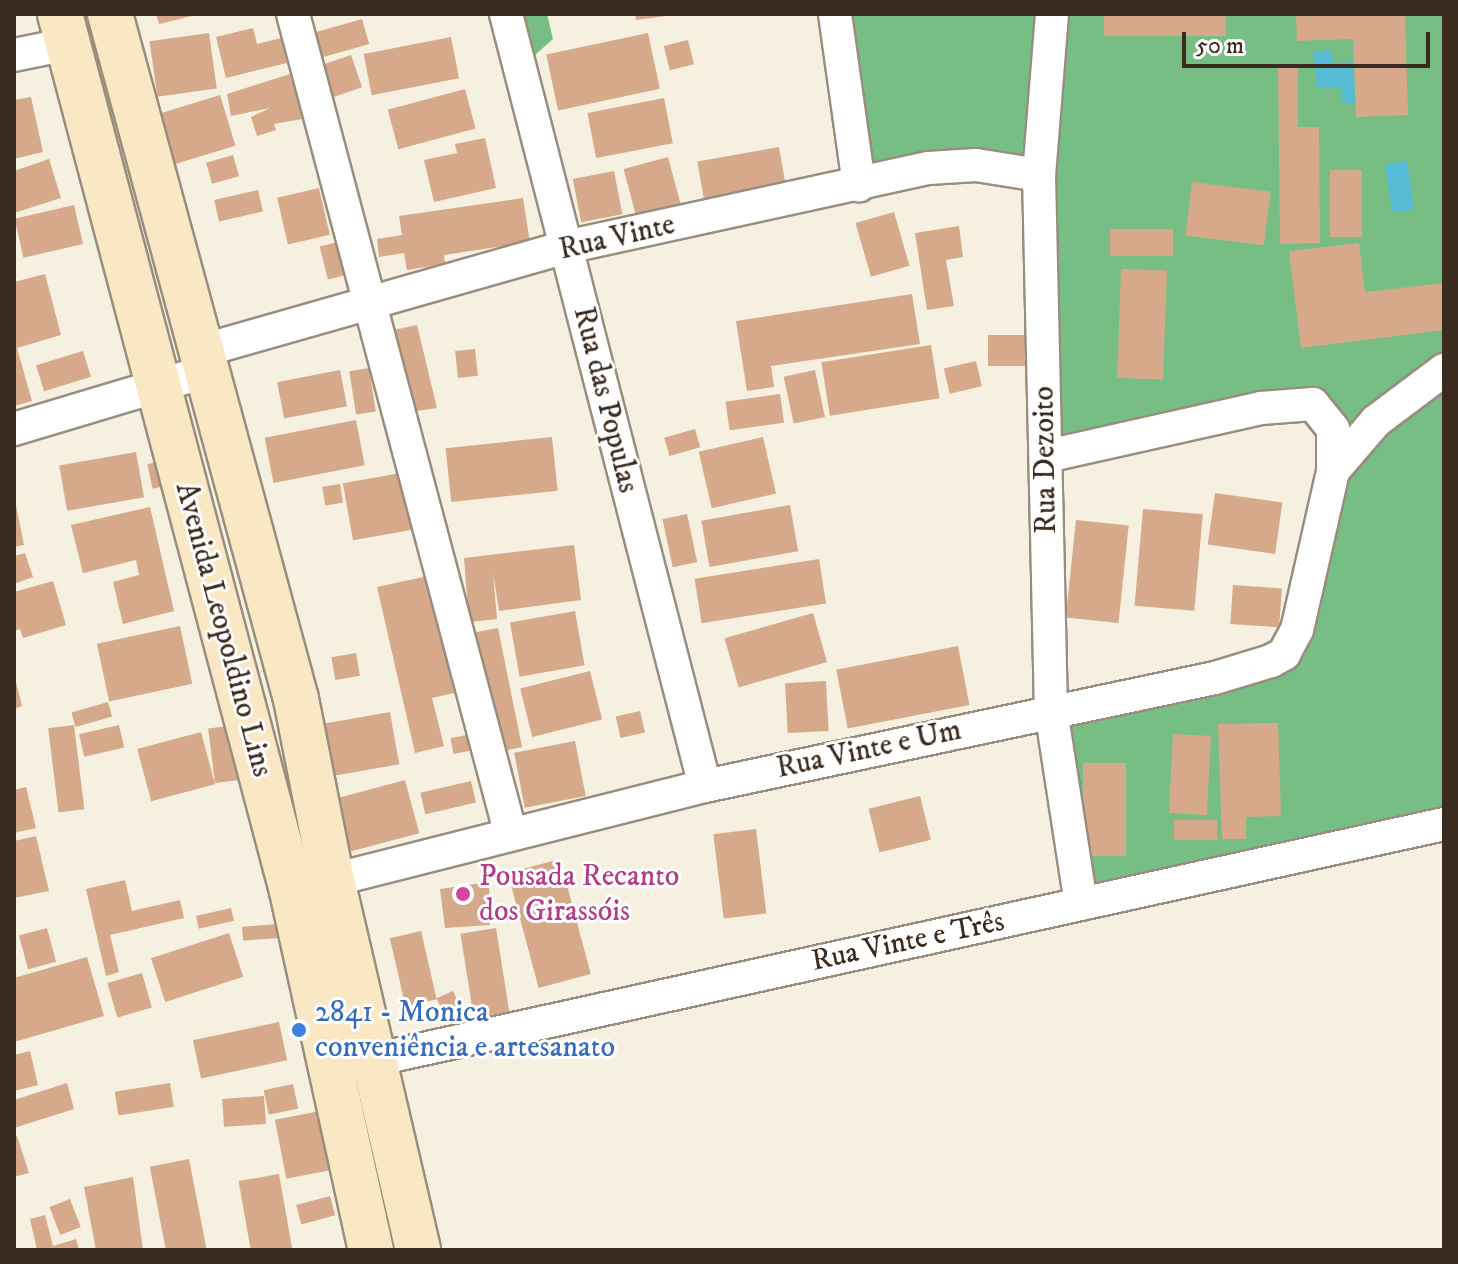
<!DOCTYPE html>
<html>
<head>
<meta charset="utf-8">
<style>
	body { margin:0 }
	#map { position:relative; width:1458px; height:1264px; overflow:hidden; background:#f5f0df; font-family:"IM FELL DW Pica",serif }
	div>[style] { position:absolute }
	.forest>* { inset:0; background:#76be84 }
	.water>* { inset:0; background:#56bbd5; transform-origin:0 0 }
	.building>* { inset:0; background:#d7a98b; transform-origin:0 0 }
	.roads { filter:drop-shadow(2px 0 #988d7e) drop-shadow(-2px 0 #988d7e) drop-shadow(0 2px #988d7e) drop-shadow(0 -2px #988d7e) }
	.minor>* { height:32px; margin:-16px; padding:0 16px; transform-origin:16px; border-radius:16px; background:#fff }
	.secondary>* { height:44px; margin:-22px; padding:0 22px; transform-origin:22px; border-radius:22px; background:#fae7c3 }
	.dots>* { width:22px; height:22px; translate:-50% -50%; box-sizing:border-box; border:4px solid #fff; border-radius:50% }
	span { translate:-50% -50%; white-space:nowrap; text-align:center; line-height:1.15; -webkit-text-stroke:6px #fff; paint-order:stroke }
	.street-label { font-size:30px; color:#3b2a1e }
	.hotel-label { font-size:30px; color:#b23c85 }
	.left { translate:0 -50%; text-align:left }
	.shop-label { font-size:30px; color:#366cbe }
	.frame { position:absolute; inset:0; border:16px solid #3b2a1e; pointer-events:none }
	.scale { position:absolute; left:1182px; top:32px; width:248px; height:36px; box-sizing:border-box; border:4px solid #3b2a1e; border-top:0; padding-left:10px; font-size:24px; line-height:28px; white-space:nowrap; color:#3b2a1e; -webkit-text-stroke:6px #fff; paint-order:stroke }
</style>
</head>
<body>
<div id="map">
	<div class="forest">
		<div style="clip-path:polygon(515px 14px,547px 14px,553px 39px,526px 63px)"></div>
		<div style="clip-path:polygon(848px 14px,1042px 14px,1030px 166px,867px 176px)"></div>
		<div style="clip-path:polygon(1065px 14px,1444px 14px,1444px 351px,1423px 362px,1347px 432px,1324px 391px,1058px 443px,1048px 172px)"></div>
		<div style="clip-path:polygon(1444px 378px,1444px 813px,1090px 893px,1063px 720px,1277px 672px,1348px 474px,1386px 425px)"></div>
	</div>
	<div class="water">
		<div style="clip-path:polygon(1330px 50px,1334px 63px,1354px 62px,1355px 104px,1341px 102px,1342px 88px,1317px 87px,1313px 52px)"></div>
		<div style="left:1407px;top:161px;width:49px;height:22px;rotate:82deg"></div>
	</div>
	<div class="building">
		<div style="clip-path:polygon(156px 14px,196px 14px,196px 15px,159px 24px)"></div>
		<div style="clip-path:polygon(635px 14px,666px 14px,666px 16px,636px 20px)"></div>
		<div style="left:1104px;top:14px;width:122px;height:22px"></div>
		<div style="clip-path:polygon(1296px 14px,1405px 14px,1408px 115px,1356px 117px,1353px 39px,1297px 41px)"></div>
		<div style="left:362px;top:19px;width:26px;height:51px;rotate:74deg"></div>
		<div style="clip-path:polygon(253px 28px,257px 44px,281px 38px,287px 63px,226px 78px,216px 37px)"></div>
		<div style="left:209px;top:33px;width:56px;height:60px;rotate:82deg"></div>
		<div style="left:648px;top:33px;width:57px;height:104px;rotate:78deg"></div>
		<div style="left:451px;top:37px;width:42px;height:89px;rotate:79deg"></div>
		<div style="left:688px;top:40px;width:25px;height:25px;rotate:76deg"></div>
		<div style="left:351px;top:55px;width:34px;height:34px;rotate:71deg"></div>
		<div style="clip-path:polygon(1278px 64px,1298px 64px,1298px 127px,1319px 127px,1320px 243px,1280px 244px)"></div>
		<div style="clip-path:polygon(293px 73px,302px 119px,274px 124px,276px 130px,257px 136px,251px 117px,270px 108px,231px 116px,227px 94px)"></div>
		<div style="left:465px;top:89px;width:41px;height:80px;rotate:75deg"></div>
		<div style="left:220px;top:95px;width:53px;height:68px;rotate:73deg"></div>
		<div style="clip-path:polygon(31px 97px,43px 152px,14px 159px,14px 100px)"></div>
		<div style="left:664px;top:98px;width:46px;height:78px;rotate:79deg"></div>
		<div style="clip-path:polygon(485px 138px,496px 188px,434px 202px,424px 160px,457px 153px,455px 144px)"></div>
		<div style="left:779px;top:147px;width:40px;height:83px;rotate:80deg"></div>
		<div style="left:233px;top:155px;width:22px;height:28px;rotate:74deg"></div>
		<div style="left:668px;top:157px;width:52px;height:46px;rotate:75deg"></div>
		<div style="clip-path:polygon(49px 159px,61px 198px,14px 213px,14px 171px)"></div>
		<div style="left:1330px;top:170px;width:32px;height:67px"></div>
		<div style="left:614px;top:171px;width:44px;height:42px;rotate:79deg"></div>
		<div style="left:1192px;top:182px;width:79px;height:54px;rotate:7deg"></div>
		<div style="left:319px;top:188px;width:48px;height:43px;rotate:77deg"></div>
		<div style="left:258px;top:190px;width:22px;height:45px;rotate:77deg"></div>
		<div style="clip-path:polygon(523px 198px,530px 242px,444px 255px,445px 264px,407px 270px,404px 253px,379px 257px,377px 239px,402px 235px,399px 216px)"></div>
		<div style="left:74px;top:205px;width:40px;height:61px;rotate:77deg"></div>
		<div style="left:894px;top:212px;width:56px;height:40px;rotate:74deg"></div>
		<div style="clip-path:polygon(959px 226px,963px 257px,946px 260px,954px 306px,927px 310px,915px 233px)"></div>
		<div style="left:1173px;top:229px;width:27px;height:63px;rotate:90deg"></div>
		<div style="left:342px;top:241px;width:34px;height:23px;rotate:76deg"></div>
		<div style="clip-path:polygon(1359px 243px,1365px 292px,1444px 283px,1444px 330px,1301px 348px,1289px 251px)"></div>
		<div style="left:1121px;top:269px;width:46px;height:109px;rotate:2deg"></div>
		<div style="clip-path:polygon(45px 274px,61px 335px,17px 348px,32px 401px,14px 406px,14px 282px)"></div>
		<div style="clip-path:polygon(912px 294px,920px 344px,771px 366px,774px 387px,747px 391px,736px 321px)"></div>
		<div style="clip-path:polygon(417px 325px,437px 408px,404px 413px,389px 331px)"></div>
		<div style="left:988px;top:335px;width:39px;height:31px"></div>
		<div style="left:931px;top:345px;width:54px;height:111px;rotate:81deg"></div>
		<div style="left:475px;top:349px;width:27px;height:20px;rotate:84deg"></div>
		<div style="left:83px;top:351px;width:27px;height:49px;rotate:73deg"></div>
		<div style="left:976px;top:361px;width:26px;height:33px;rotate:77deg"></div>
		<div style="left:369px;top:368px;width:44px;height:20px;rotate:81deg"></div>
		<div style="left:340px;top:370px;width:37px;height:64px;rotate:79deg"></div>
		<div style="left:815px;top:370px;width:48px;height:32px;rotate:78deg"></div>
		<div style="left:780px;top:394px;width:29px;height:55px;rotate:82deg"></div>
		<div style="left:356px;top:420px;width:46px;height:93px;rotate:79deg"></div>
		<div style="left:695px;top:429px;width:19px;height:32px;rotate:74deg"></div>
		<div style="left:552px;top:437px;width:54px;height:107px;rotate:84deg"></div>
		<div style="left:763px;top:437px;width:58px;height:66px;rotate:77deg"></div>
		<div style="left:136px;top:452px;width:46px;height:78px;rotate:80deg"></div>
		<div style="left:163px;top:461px;width:25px;height:16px;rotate:78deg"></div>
		<div style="left:401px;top:473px;width:58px;height:59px;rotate:80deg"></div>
		<div style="left:340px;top:484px;width:19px;height:18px;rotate:81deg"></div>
		<div style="left:1215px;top:493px;width:68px;height:52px;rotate:8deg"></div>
		<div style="clip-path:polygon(14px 495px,24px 545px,14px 547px)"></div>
		<div style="left:790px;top:505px;width:47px;height:90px;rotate:80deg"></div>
		<div style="clip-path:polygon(150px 507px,174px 611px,123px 624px,113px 582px,139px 575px,136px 560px,83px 573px,71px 525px)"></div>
		<div style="left:1143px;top:509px;width:60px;height:97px;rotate:5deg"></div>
		<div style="left:687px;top:514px;width:49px;height:25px;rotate:78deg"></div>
		<div style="left:1076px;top:520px;width:53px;height:98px;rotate:6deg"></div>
		<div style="clip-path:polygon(574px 545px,581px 600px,499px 611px,493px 572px,497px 619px,469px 622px,464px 558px)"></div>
		<div style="clip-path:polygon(25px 553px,33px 577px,14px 584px,14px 556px)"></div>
		<div style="left:819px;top:559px;width:45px;height:126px;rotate:81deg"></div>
		<div style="clip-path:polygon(428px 576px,454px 693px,432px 698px,444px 746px,415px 753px,377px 587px)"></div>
		<div style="clip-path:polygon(53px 581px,66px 625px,23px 638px,20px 629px,14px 631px,14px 592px)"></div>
		<div style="left:1233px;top:585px;width:49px;height:39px;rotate:4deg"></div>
		<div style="left:575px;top:611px;width:55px;height:66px;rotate:80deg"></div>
		<div style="left:813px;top:613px;width:51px;height:92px;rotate:74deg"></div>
		<div style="left:180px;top:626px;width:59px;height:85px;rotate:78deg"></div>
		<div style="clip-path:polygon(498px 628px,522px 747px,495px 753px,466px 634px)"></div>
		<div style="left:958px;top:646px;width:60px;height:124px;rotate:79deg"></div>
		<div style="left:356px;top:653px;width:23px;height:25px;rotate:80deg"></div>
		<div style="left:590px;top:671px;width:50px;height:72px;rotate:76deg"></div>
		<div style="clip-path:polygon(15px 678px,22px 706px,14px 709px,14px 679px)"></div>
		<div style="left:826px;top:681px;width:50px;height:41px;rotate:87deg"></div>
		<div style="left:108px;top:702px;width:15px;height:38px;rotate:74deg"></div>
		<div style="left:640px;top:711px;width:22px;height:25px;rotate:77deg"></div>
		<div style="left:390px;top:712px;width:53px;height:66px;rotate:80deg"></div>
		<div style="clip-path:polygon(1278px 723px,1281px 816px,1246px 817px,1246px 839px,1222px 839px,1218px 724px)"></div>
		<div style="left:74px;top:725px;width:85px;height:26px;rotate:83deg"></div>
		<div style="left:119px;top:725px;width:23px;height:41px;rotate:77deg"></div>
		<div style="left:237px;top:725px;width:55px;height:29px;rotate:83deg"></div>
		<div style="left:201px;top:732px;width:54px;height:66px;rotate:75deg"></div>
		<div style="left:472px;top:734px;width:16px;height:22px;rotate:79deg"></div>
		<div style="left:1173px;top:734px;width:38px;height:79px;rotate:3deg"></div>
		<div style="left:575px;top:741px;width:56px;height:62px;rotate:79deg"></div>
		<div style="left:1083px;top:763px;width:43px;height:93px"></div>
		<div style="left:405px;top:780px;width:55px;height:76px;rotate:75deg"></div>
		<div style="left:471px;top:781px;width:22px;height:52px;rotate:77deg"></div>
		<div style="clip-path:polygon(26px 787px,36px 828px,14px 833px,14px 790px)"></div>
		<div style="left:920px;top:796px;width:45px;height:53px;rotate:76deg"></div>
		<div style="left:1174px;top:820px;width:43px;height:20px"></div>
		<div style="left:756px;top:829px;width:85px;height:43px;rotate:83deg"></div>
		<div style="clip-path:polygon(36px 836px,49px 891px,14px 898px,14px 841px)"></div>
		<div style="left:560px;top:859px;width:119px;height:54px;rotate:75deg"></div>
		<div style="clip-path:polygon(125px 880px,132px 911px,180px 900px,184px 918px,110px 935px,119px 972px,106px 976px,86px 889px)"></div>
		<div style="clip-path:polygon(489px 882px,490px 925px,445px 928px,440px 889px)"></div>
		<div style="left:231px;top:908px;width:13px;height:36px;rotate:77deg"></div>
		<div style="left:280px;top:924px;width:14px;height:38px;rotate:86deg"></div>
		<div style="left:47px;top:928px;width:35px;height:29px;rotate:75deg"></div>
		<div style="left:496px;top:928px;width:85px;height:36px;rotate:81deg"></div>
		<div style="left:421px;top:931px;width:70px;height:32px;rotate:77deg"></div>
		<div style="left:229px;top:933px;width:46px;height:82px;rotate:72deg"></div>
		<div style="clip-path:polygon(87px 957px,104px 1016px,14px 1042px,14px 978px)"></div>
		<div style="left:142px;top:973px;width:36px;height:36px;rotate:74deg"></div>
		<div style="left:453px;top:991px;width:22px;height:18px;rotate:66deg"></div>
		<div style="left:279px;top:1022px;width:39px;height:88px;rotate:78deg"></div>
		<div style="clip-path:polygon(30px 1051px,38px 1085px,14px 1091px,14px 1055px)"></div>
		<div style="clip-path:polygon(67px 1083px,74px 1109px,14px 1128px,14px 1100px)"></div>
		<div style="left:170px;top:1083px;width:24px;height:56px;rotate:81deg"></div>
		<div style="left:293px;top:1084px;width:25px;height:30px;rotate:78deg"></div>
		<div style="left:264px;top:1096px;width:28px;height:42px;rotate:86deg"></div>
		<div style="left:320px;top:1111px;width:60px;height:46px;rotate:79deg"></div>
		<div style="clip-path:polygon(17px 1136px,29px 1173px,14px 1177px,14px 1137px)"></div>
		<div style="left:189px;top:1159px;width:93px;height:40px;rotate:79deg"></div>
		<div style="left:279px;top:1174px;width:77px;height:41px;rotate:80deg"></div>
		<div style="clip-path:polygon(133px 1177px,143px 1250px,96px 1250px,84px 1187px)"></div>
		<div style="left:330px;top:1196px;width:20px;height:35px;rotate:75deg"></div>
		<div style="left:70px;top:1199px;width:30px;height:22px;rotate:69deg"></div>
		<div style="clip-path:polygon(45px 1215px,53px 1246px,76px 1239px,79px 1250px,37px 1250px,30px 1219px)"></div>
	</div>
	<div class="roads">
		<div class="minor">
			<div style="left:293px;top:14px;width:849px;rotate:75.13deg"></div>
			<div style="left:506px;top:14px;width:797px;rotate:75.55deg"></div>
			<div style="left:835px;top:14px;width:173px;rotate:82deg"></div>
			<div style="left:1052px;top:14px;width:162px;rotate:94.6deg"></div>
			<div style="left:1039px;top:175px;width:535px;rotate:88.72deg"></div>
			<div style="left:1051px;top:710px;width:196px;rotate:81.2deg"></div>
			<div style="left:14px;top:55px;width:55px;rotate:-11.5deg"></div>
			<div style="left:201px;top:351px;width:380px;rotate:-15.9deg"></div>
			<div style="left:566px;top:247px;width:371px;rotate:-12.3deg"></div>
			<div style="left:929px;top:168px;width:47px;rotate:-3.7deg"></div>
			<div style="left:976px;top:165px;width:64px;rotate:9deg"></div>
			<div style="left:14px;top:429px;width:202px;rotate:-16.7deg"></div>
			<div style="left:1047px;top:456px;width:219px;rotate:-12.6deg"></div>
			<div style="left:1261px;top:408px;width:52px;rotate:-4.4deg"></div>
			<div style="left:1313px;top:404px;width:32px;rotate:51deg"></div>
			<div style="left:1333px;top:429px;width:42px;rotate:90deg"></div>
			<div style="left:313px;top:885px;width:404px;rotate:-14.2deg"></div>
			<div style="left:705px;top:786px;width:521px;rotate:-11.96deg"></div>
			<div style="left:1215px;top:678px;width:59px;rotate:-16.9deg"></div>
			<div style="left:1271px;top:661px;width:15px;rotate:-28deg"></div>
			<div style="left:1284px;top:654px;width:27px;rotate:-62deg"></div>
			<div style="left:1297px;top:630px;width:163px;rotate:-77.2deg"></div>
			<div style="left:1333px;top:471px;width:66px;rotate:-49.3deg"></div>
			<div style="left:1376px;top:421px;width:85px;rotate:-36.9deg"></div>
			<div style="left:355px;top:1064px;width:1115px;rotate:-12.43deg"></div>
		</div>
		<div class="secondary">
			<div style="left:60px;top:14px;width:907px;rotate:75.18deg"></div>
			<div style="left:292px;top:891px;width:368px;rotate:77.6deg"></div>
			<div style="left:110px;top:14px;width:710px;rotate:74.81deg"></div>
			<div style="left:296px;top:699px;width:185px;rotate:78.8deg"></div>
			<div style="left:332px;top:880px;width:380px;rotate:76.9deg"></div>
		</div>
	</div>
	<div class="dots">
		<div style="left:463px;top:894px;background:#d1479c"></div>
		<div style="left:299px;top:1030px;background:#3f7fe0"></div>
	</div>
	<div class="street-label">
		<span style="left:617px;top:238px;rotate:-13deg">Rua Vinte</span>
		<span style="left:605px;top:400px;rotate:76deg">Rua das Populas</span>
		<span style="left:1046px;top:460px;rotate:-91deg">Rua Dezoito</span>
		<span style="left:223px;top:630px;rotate:75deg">Avenida Leopoldino Lins</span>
		<span style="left:869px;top:750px;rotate:-12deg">Rua Vinte e Um</span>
		<span style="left:908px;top:942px;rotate:-12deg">Rua Vinte e Três</span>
	</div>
	<div class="hotel-label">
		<span class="left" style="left:479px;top:894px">Pousada Recanto<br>dos Girassóis</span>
	</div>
	<div class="shop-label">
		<span class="left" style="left:315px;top:1030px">2841 - Monica<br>conveniência e artesanato</span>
	</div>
	<div class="frame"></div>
	<div class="scale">50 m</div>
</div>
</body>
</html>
